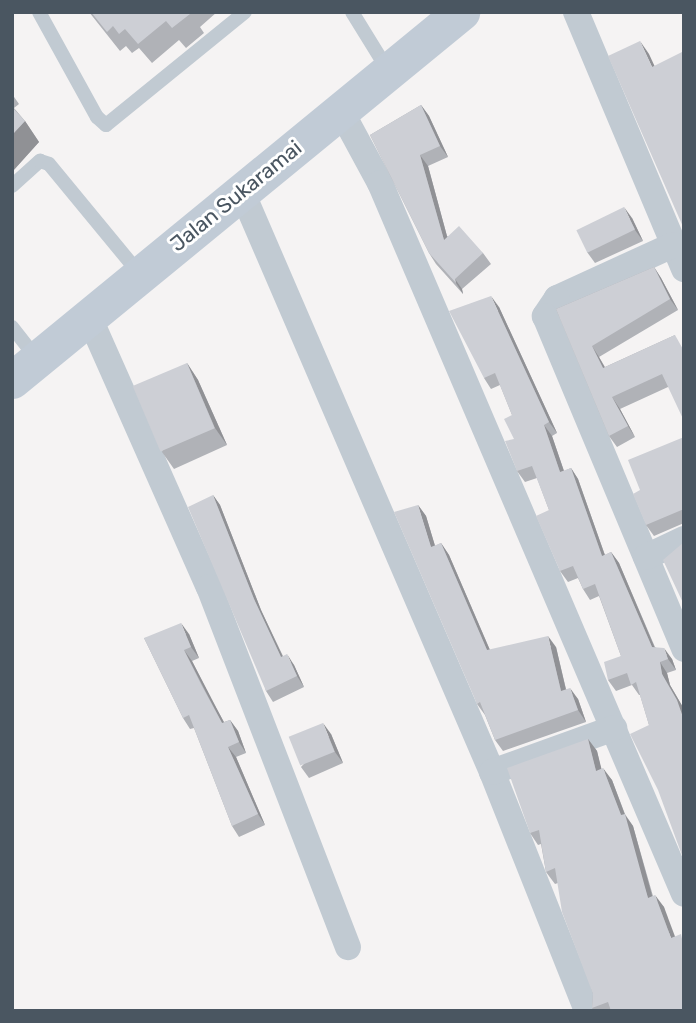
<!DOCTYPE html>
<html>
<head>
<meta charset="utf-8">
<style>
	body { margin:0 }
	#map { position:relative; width:696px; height:1023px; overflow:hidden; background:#f5f3f3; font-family:Rubik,sans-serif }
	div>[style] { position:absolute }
	.lane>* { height:14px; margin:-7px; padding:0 7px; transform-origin:7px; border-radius:7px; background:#c1cad2 }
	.street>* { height:26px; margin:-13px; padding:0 13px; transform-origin:13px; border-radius:13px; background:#c1cad2 }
	.secondary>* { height:37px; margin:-18.5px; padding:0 18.5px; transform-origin:18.5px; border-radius:18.5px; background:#c1cbd6 }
	.wall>* { inset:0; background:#b0b2b7 }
	.shaded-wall>* { inset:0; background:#909195 }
	.building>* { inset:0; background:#cdcfd5; transform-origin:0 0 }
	span { translate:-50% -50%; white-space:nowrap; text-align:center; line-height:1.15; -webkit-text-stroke:6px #fff; paint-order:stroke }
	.street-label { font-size:21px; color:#4a5661 }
	.frame { position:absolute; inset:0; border:14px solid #4a5661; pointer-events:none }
</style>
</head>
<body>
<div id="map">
	<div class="lane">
		<div style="left:39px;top:12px;width:120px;rotate:61.1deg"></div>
		<div style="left:97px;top:117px;width:12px;rotate:42deg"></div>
		<div style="left:106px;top:125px;width:179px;rotate:-39.1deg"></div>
		<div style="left:352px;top:12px;width:70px;rotate:58.3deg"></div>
		<div style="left:12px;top:186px;width:38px;rotate:-42deg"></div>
		<div style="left:40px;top:161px;width:9px;rotate:18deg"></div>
		<div style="left:49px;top:164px;width:141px;rotate:50.5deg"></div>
		<div style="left:12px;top:327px;width:41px;rotate:52deg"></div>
	</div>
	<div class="street">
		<div style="left:576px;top:12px;width:279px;rotate:67.2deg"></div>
		<div style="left:341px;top:111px;width:82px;rotate:61.6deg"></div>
		<div style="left:380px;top:183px;width:773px;rotate:66.85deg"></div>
		<div style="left:242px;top:192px;width:632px;rotate:66.68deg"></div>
		<div style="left:492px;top:772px;width:257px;rotate:68.3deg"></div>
		<div style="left:673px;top:245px;width:128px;rotate:155.4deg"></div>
		<div style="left:557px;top:298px;width:22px;rotate:124deg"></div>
		<div style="left:545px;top:316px;width:361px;rotate:67.3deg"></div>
		<div style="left:90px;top:319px;width:293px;rotate:66.1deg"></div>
		<div style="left:209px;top:587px;width:386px;rotate:68.9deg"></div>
		<div style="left:646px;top:557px;width:42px;rotate:-25.3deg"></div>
		<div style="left:492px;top:772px;width:130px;rotate:-19.8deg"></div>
	</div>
	<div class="secondary">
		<div style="left:12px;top:380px;width:581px;rotate:-39.34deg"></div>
	</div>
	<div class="wall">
		<div style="clip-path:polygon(89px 12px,217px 12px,200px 27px,204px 33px,186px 48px,179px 40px,152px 63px,139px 48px,132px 53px,126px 46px,120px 51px)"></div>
		<div style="clip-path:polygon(12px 94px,19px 104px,14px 108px,25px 121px,39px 142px,12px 172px)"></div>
		<div style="clip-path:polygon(421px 105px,429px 116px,448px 157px,428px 166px,447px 236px,483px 253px,491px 264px,462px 289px,463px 294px,436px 264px,429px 253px,370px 135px)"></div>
		<div style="clip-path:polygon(632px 218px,643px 241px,595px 263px,587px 252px)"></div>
		<div style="clip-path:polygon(654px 267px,661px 278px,678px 310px,599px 357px,605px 367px,675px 335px,668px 387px,620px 409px,635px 437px,617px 447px,609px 436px,556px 309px)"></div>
		<div style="clip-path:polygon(499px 307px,557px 433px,552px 436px,564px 471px,571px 468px,578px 479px,605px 555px,611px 552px,619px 563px,655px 647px,672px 659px,676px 670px,667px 673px,670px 685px,684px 709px,684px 859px,649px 725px,640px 695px,639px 695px,632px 685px,616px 691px,608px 680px,621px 656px,599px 596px,590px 600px,583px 589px,578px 578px,568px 582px,560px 571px,549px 510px,537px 478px,525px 482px,517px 471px,512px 415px,500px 385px,491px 389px,484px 378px)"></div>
		<div style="clip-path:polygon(187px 363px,198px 380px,227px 445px,174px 469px,162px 452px)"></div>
		<div style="clip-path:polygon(684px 437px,684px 523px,654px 536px,646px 525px,640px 490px)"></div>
		<div style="clip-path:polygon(213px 495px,220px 505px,261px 610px,283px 656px,294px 665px,304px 687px,273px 702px,266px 691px)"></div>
		<div style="clip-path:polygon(418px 505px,426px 516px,435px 546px,441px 543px,449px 555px,490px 650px,556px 647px,566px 689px,578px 699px,586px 722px,503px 751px,495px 740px,485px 715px,477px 704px)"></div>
		<div style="clip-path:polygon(189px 634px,199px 658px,192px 661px,210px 697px,224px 722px,230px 720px,238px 731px,246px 753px,236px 757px,265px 825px,239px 837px,232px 826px,194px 728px,190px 729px,183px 718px,144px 638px)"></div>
		<div style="clip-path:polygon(331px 734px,343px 763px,309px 778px,301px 767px)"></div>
		<div style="clip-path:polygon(588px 739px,597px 751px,601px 769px,612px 780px,625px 814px,633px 826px,653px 896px,664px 907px,684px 1011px,594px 1011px,592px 1008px,593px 994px,558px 883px,555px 884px,546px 872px,541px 844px,538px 845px,530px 833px)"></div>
	</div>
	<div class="shaded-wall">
		<div style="clip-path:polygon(640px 41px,649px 54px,661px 80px,652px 67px)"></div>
		<div style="clip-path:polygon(421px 105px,429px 116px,448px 157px,440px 146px)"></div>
		<div style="clip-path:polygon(25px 121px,39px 142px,12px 172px,12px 135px)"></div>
		<div style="clip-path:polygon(420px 155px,428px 166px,451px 251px,444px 240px)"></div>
		<div style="clip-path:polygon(624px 207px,632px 218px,643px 241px,635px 230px)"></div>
		<div style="clip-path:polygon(654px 267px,661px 278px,678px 310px,670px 299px)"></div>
		<div style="clip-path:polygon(455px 279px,462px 289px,463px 294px,456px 283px)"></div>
		<div style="clip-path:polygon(491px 296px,499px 307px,557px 433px,549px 422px)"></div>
		<div style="clip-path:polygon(592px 346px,599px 357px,611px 379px,603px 368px)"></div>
		<div style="clip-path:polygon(187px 363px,198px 380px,227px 445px,215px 428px)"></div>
		<div style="clip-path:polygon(612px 397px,620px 409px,635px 437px,628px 426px)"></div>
		<div style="clip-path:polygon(544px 425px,552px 436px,568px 483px,560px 472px)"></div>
		<div style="clip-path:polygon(571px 468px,578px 479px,609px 567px,602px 556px)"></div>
		<div style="clip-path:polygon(213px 495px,220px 505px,261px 610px,288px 668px,281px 657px,254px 599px)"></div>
		<div style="clip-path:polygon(418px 505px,426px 516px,439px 559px,431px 547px)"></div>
		<div style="clip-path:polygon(441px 543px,449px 555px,495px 662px,487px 650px)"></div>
		<div style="clip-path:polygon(611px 552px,619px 563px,659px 658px,652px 647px)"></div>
		<div style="clip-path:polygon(181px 623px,189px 634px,199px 658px,191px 647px)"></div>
		<div style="clip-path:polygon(548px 636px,556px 647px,569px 703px,561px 691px)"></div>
		<div style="clip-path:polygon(664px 648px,672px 659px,676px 670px,668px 659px)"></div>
		<div style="clip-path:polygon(184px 650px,192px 661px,230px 734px,222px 723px)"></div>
		<div style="clip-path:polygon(287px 654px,294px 665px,304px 687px,297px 676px)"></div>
		<div style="clip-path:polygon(660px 662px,667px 673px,670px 685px,684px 709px,684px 720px,662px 674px)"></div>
		<div style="clip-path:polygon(570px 688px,578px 699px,586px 722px,578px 710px)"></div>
		<div style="clip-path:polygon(230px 720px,238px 731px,246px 753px,239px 742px)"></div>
		<div style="clip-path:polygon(323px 723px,331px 734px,343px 763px,335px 752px)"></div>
		<div style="clip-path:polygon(588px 739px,597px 751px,605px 783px,596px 771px)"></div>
		<div style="clip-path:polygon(228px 747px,236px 757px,265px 825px,258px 814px)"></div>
		<div style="clip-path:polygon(603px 768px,612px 780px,625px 815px,633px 826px,656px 910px,648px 898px,621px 815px)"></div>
		<div style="clip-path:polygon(655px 895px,664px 907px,680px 950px,671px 938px)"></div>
	</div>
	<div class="building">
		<div style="clip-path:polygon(91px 12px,189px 12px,190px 14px,172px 28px,166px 21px,138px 44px,125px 29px,119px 34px,113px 26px,107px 32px)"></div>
		<div style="clip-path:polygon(640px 41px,652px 67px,684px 51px,684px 229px,608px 56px)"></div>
		<div style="clip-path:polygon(421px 105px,440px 146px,420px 155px,444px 240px,459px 226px,483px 253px,455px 279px,456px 283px,429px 253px,370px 135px)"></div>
		<div style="clip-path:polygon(12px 107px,25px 121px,12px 135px)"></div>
		<div style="left:624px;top:207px;width:25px;height:53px;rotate:64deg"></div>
		<div style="clip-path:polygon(654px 267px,670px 299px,592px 346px,603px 368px,675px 335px,684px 351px,684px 421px,662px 374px,612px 397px,628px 426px,609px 436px,556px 309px)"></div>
		<div style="clip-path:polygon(491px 296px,549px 422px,544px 425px,560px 472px,571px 468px,602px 556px,611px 552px,652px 647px,664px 648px,668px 659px,660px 662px,662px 674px,677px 700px,684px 720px,684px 857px,683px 858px,658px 790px,630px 734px,649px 725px,636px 682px,631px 685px,627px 673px,608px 680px,604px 662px,621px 656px,595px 584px,583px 589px,573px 566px,560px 571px,536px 516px,549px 510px,532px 466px,517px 471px,505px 441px,514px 439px,504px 419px,512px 415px,495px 373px,484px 378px,449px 311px)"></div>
		<div style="left:187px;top:363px;width:71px;height:59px;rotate:67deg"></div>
		<div style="clip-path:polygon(684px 437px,684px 509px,646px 525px,633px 494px,640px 490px,628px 460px)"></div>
		<div style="clip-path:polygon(213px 495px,254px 599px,281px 657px,287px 654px,297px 676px,266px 691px,188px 507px)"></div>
		<div style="clip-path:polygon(418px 505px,431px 547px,441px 543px,487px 650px,548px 636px,561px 691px,570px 688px,578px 710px,495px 740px,480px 702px,477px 704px,394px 512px)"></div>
		<div style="clip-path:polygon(684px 542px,684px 605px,663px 560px)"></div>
		<div style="clip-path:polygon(181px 623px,191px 647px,184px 650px,202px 686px,222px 723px,230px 720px,239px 742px,228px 747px,258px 814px,232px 826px,189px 715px,183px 718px,144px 638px)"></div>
		<div style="left:323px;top:723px;width:31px;height:37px;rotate:68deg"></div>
		<div style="clip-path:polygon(588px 739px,596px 771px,603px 768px,621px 815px,625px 814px,648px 898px,655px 895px,671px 938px,681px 934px,684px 948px,684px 1011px,611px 1011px,608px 1002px,592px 1008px,593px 994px,562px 912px,555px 868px,546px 872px,539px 830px,530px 833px,507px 768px)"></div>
	</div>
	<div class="street-label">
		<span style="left:236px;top:196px;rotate:-39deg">Jalan Sukaramai</span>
	</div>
	<div class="frame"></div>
</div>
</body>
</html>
